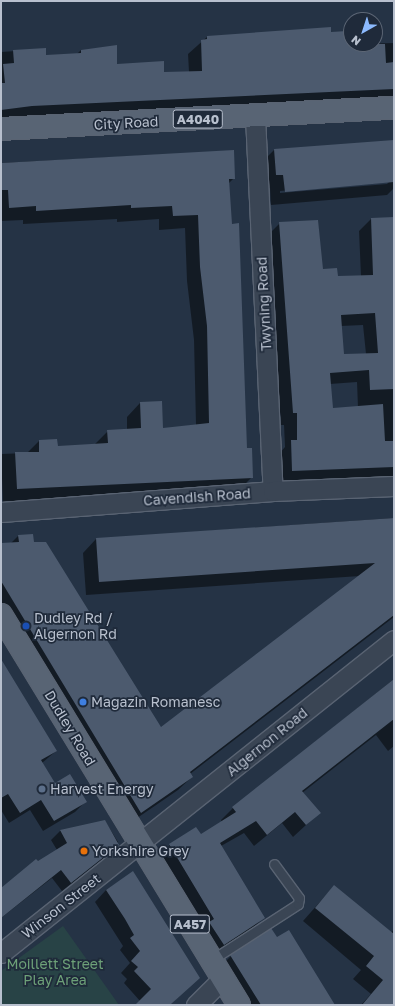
<!DOCTYPE html>
<html>
<head>
<meta charset="utf-8">
<style>
	body { margin:0 }
	#map { position:relative; width:395px; height:1006px; overflow:hidden; background:#253345; font-family:"Golos Text",sans-serif }
	div>[style] { position:absolute }
	.green>* { inset:0; background:#284346 }
	.shadow>* { inset:0; background:#0007 }
	.building>* { inset:0; background:#4c5a6e }
	.roads { filter:drop-shadow(1px 0 #596372) drop-shadow(-1px 0 #596372) drop-shadow(0 1px #596372) drop-shadow(0 -1px #596372) }
	.lane>* { height:9px; margin:-4.5px; padding:0 4.5px; transform-origin:4.5px; border-radius:4.5px; background:#3a4554 }
	.street>* { height:19px; margin:-9.5px; padding:0 9.5px; transform-origin:9.5px; border-radius:9.5px; background:#3a4554 }
	.primary>* { height:22px; margin:-11px; padding:0 11px; transform-origin:11px; border-radius:11px; background:#586474 }
	.dots>* { width:11px; height:11px; translate:-50% -50%; box-sizing:border-box; border:2px solid #1f2a3a; border-radius:50% }
	span { translate:-50% -50%; white-space:nowrap; text-align:center; line-height:1.15; -webkit-text-stroke:3.5px #1f2a3a; paint-order:stroke }
	.shield-label span { padding:1px 3px; background:#1f2a3a; border:1px solid; border-radius:3px; -webkit-text-stroke-width:0 }
	.shield-label { font-size:13px; color:#b8c0ce; font-weight:700 }
	.street-label { font-size:14px; color:#b8c0ce }
	.poi-label { font-size:14px; color:#b8c0ce }
	.left { translate:0 -50%; text-align:left }
	.park-label { font-size:14px; color:#6da078 }
	.frame { position:absolute; inset:0; border:2px solid #b8c0ce; pointer-events:none }
	.north { position:absolute; left:343px; top:12px; width:40px; height:40px; box-sizing:border-box; background:#1f2a3a; border:1px solid #5c6675; border-radius:50%; rotate:219deg; font-size:11px; font-weight:700; line-height:16px; text-align:center; color:#b8c0ce }
	.north::after { content:''; display:block; margin:auto; width:14px; height:18px; background:#8cbafe; clip-path:polygon(50% 0,100% 100%,50% 72%,0 100%) }
</style>
</head>
<body>
<div id="map">
	<div class="green">
		<div style="clip-path:polygon(63px 926px,119px 1005px,1px 1005px,1px 971px)"></div>
	</div>
	<div class="shadow">
		<div style="clip-path:polygon(330px 33px,351px 37px,351px 44px,394px 43px,394px 99px,1px 120px,1px 52px,45px 49px,45px 56px,77px 54px,81px 50px,117px 65px,163px 73px,189px 72px,188px 54px,207px 37px)"></div>
		<div style="clip-path:polygon(evenodd,394px 141px,394px 188px,387px 195px,271px 205px,270px 188px,262px 188px,260px 164px,274px 150px,394px 141px,389px 182px,387px 184px,280px 193px,280px 191px,389px 182px)"></div>
		<div style="clip-path:polygon(233px 151px,234px 178px,228px 184px,246px 449px,252px 477px,238px 491px,3px 502px,1px 454px,27px 453px,39px 441px,57px 447px,94px 445px,108px 431px,127px 430px,127px 417px,140px 403px,162px 429px,196px 425px,194px 340px,187px 281px,185px 228px,159px 230px,159px 219px,117px 222px,117px 219px,23px 224px,23px 220px,1px 221px,1px 163px)"></div>
		<div style="clip-path:polygon(evenodd,394px 218px,394px 479px,280px 482px,279px 454px,285px 447px,284px 425px,281px 425px,267px 236px,280px 223px,322px 270px,337px 278px,361px 276px,359px 231px,371px 219px,394px 218px,363px 325px,366px 354px,343px 355px,341px 326px,363px 325px,394px 218px,357px 382px,358px 408px,332px 410px,330px 384px,357px 382px)"></div>
		<div style="clip-path:polygon(394px 518px,394px 617px,190px 774px,192px 777px,178px 790px,127px 825px,1px 616px,1px 544px,11px 543px,18px 536px,33px 543px,161px 728px,360px 576px,86px 595px,83px 553px,96px 539px)"></div>
		<div style="clip-path:polygon(1px 661px,56px 751px,42px 763px,55px 785px,86px 801px,75px 812px,43px 831px,30px 810px,9px 823px,1px 810px)"></div>
		<div style="clip-path:polygon(394px 679px,394px 746px,388px 751px,376px 735px,302px 793px,319px 813px,293px 837px,282px 823px,254px 846px,244px 833px,221px 846px,263px 918px,251px 930px,211px 956px,158px 857px,170px 845px,201px 835px,222px 822px,221px 820px,233px 808px)"></div>
		<div style="clip-path:polygon(105px 821px,118px 842px,109px 854px,62px 891px,52px 878px,1px 918px,1px 889px,57px 850px,51px 840px,60px 831px)"></div>
		<div style="clip-path:polygon(133px 873px,198px 978px,170px 1005px,137px 1005px,140px 1001px,124px 983px,127px 979px,121px 973px,130px 963px,120px 950px,123px 946px,95px 902px,106px 890px)"></div>
		<div style="clip-path:polygon(334px 886px,391px 933px,394px 929px,394px 1005px,361px 1005px,371px 994px,353px 979px,361px 970px,303px 921px)"></div>
		<div style="clip-path:polygon(231px 956px,334px 1005px,240px 1005px,218px 969px)"></div>
	</div>
	<div class="building">
		<div style="clip-path:polygon(331px 27px,331px 32px,347px 31px,348px 44px,385px 44px,386px 63px,394px 62px,394px 89px,32px 106px,1px 110px,1px 83px,5px 83px,3px 64px,14px 63px,13px 50px,46px 48px,46px 55px,81px 53px,81px 50px,117px 45px,117px 64px,164px 61px,164px 72px,202px 71px,201px 40px,207px 39px,207px 36px)"></div>
		<div style="clip-path:polygon(394px 140px,394px 182px,285px 192px,283px 175px,276px 175px,274px 149px)"></div>
		<div style="clip-path:polygon(234px 150px,235px 179px,229px 179px,232px 224px,239px 223px,247px 448px,252px 448px,253px 478px,17px 489px,15px 452px,39px 452px,39px 440px,57px 439px,58px 446px,108px 443px,107px 430px,141px 428px,140px 402px,162px 401px,163px 428px,209px 423px,207px 326px,200px 267px,198px 215px,173px 216px,172px 206px,131px 208px,131px 205px,36px 211px,36px 206px,9px 208px,8px 190px,2px 190px,1px 163px)"></div>
		<div style="clip-path:polygon(evenodd,394px 217px,394px 389px,370px 390px,369px 370px,330px 373px,333px 408px,383px 404px,385px 441px,394px 441px,394px 467px,292px 471px,291px 440px,297px 440px,297px 413px,293px 413px,279px 222px,318px 220px,323px 269px,337px 268px,338px 276px,373px 275px,371px 218px,394px 217px,375px 313px,378px 353px,344px 354px,341px 315px,375px 313px)"></div>
		<div style="clip-path:polygon(394px 518px,394px 615px,190px 772px,193px 777px,141px 813px,1px 581px,1px 543px,19px 542px,18px 535px,33px 534px,34px 542px,46px 542px,161px 727px,375px 563px,99px 582px,96px 538px)"></div>
		<div style="clip-path:polygon(1px 659px,57px 751px,41px 760px,55px 783px,70px 774px,87px 802px,54px 821px,41px 800px,20px 813px,8px 794px,1px 798px)"></div>
		<div style="clip-path:polygon(394px 679px,394px 719px,302px 791px,321px 813px,306px 825px,295px 812px,267px 835px,256px 821px,220px 843px,265px 918px,224px 945px,209px 922px,214px 919px,169px 844px,196px 827px,201px 834px,236px 812px,232px 807px)"></div>
		<div style="clip-path:polygon(105px 820px,119px 845px,71px 883px,61px 870px,1px 918px,1px 888px,36px 859px,38px 861px,67px 843px,60px 830px)"></div>
		<div style="clip-path:polygon(133px 871px,200px 978px,170px 1005px,135px 1005px,151px 989px,134px 971px,138px 967px,131px 961px,140px 951px,130px 938px,134px 935px,125px 919px,106px 890px)"></div>
		<div style="clip-path:polygon(334px 885px,394px 934px,394px 1005px,362px 1005px,383px 980px,366px 966px,374px 956px,315px 908px)"></div>
		<div style="clip-path:polygon(271px 928px,277px 937px,289px 930px,335px 1005px,261px 1005px,230px 955px)"></div>
	</div>
	<div class="roads">
		<div class="lane">
			<div style="left:213px;top:959px;width:101px;rotate:-32.9deg"></div>
			<div style="left:298px;top:904px;width:6px;rotate:-81deg"></div>
			<div style="left:299px;top:898px;width:42px;rotate:-126.3deg"></div>
		</div>
		<div class="street">
			<div style="left:255px;top:116px;width:375px;rotate:87.3deg"></div>
			<div style="left:1px;top:512px;width:273px;rotate:-4.4deg"></div>
			<div style="left:273px;top:491px;width:121px;rotate:-2.4deg"></div>
			<div style="left:1px;top:953px;width:502px;rotate:-38.54deg"></div>
			<div style="left:196px;top:1005px;width:38px;rotate:-45deg"></div>
		</div>
		<div class="primary">
			<div style="left:1px;top:129px;width:394px;rotate:-3.1deg"></div>
			<div style="left:1px;top:615px;width:457px;rotate:58.6deg"></div>
		</div>
	</div>
	<div class="dots">
		<div style="left:26px;top:626px;background:#1a4fb4"></div>
		<div style="left:83px;top:702px;background:#3f7fe0"></div>
		<div style="left:42px;top:789px;background:#5c6f8a"></div>
		<div style="left:84px;top:851px;background:#e8710a"></div>
	</div>
	<div class="shield-label">
		<span style="left:198px;top:119px">A4040</span>
		<span style="left:190px;top:924px">A457</span>
	</div>
	<div class="street-label">
		<span style="left:126px;top:123px;rotate:-3deg">City Road</span>
		<span style="left:264px;top:304px;rotate:-93deg">Twyning Road</span>
		<span style="left:197px;top:497px;rotate:-4deg">Cavendish Road</span>
		<span style="left:70px;top:728px;rotate:59deg">Dudley Road</span>
		<span style="left:267px;top:742px;rotate:-39deg">Algernon Road</span>
		<span style="left:61px;top:906px;rotate:-38deg">Winson Street</span>
	</div>
	<div class="poi-label">
		<span class="left" style="left:34px;top:626px">Dudley Rd /<br>Algernon Rd</span>
		<span class="left" style="left:91px;top:702px">Magazin Romanesc</span>
		<span class="left" style="left:50px;top:789px">Harvest Energy</span>
		<span class="left" style="left:92px;top:851px">Yorkshire Grey</span>
	</div>
	<div class="park-label">
		<span style="left:55px;top:972px">Moillett Street<br>Play Area</span>
	</div>
	<div class="frame"></div>
	<div class="north">N</div>
</div>
</body>
</html>
